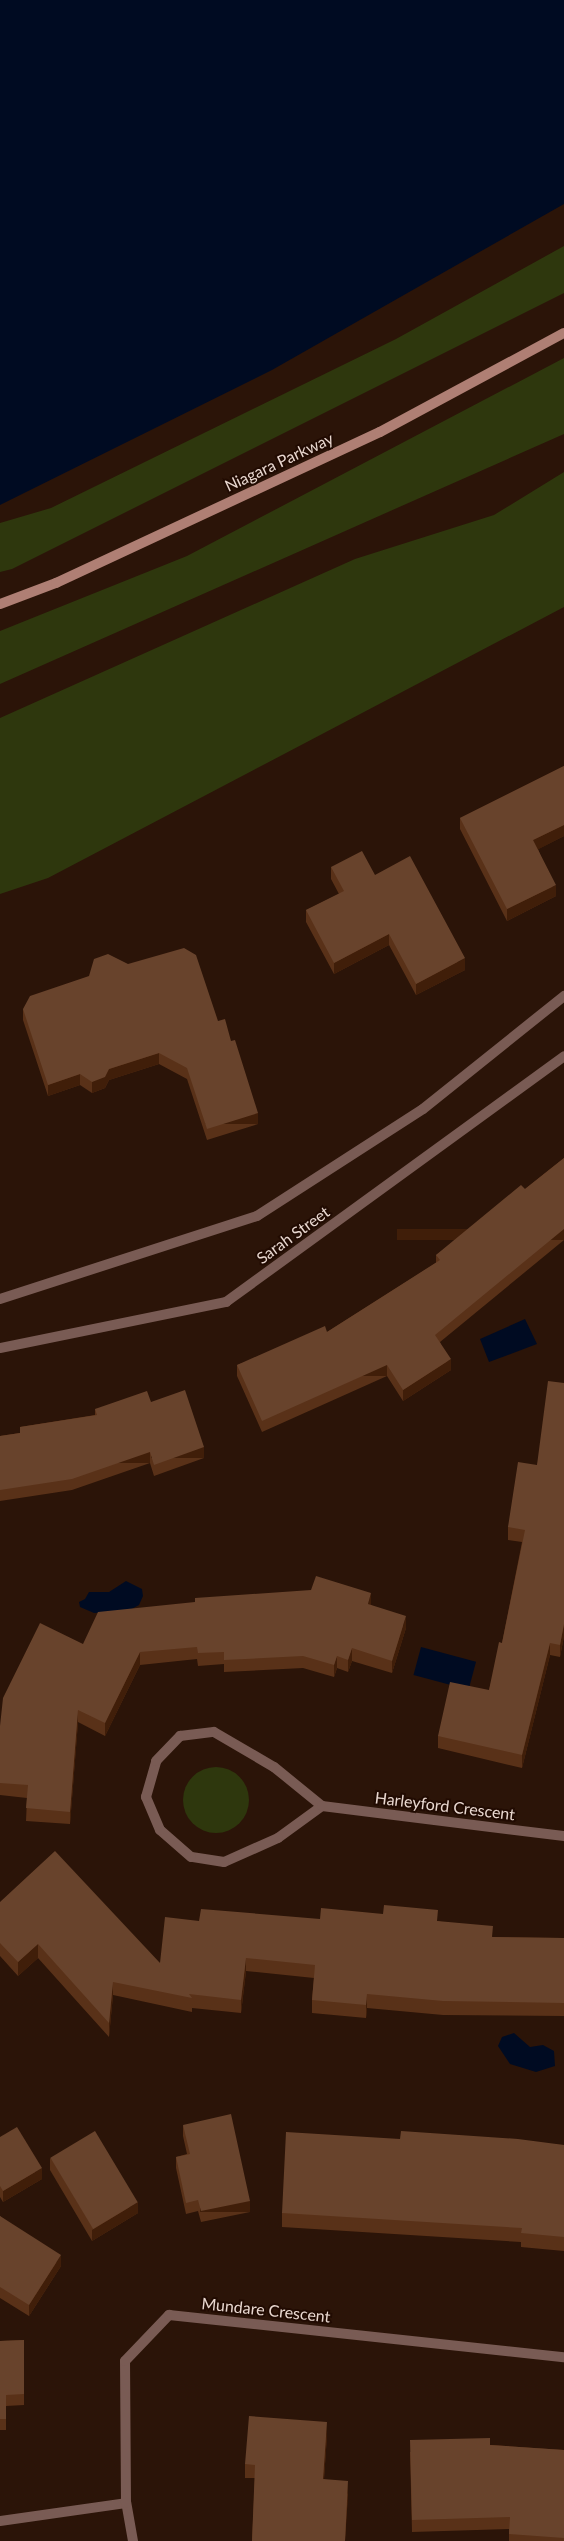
<!DOCTYPE html>
<html>
<head>
<meta charset="utf-8">
<style>
	body { margin:0 }
	#map { position:relative; width:564px; height:2541px; overflow:hidden; background:#2b1408; font-family:Lato,sans-serif }
	div>[style] { position:absolute }
	.green>* { inset:0; background:#2e370d }
	.round { border-radius:50% }
	.water>* { inset:0; background:#000b22; transform-origin:0 0 }
	.minor>* { height:10px; margin:-5px; padding:0 5px; transform-origin:5px; border-radius:5px; background:#795b54 }
	.secondary>* { height:10px; margin:-5px; padding:0 5px; transform-origin:5px; border-radius:5px; background:#af7f74 }
	.wall>* { inset:0; background:#593118 }
	.shaded-wall>* { inset:0; background:#401e09; transform-origin:0 0 }
	.building>* { inset:0; background:#68432c; transform-origin:0 0 }
	span { translate:-50% -50%; white-space:nowrap; text-align:center; line-height:1.15; -webkit-text-stroke:4px #210b02; paint-order:stroke }
	.street-label { font-size:16px; color:#e9d8d0 }
</style>
</head>
<body>
<div id="map">
	<div class="green">
		<div style="clip-path:polygon(564px 246px,564px 293px,12px 569px,0 572px,0 523px,51px 508px,396px 339px)"></div>
		<div style="clip-path:polygon(564px 358px,564px 434px,0 684px,0 631px,187px 556px)"></div>
		<div style="clip-path:polygon(564px 472px,564px 607px,48px 878px,0 894px,0 718px,355px 559px,494px 515px)"></div>
		<div class="round" style="left:183px;top:1767px;width:66px;height:66px"></div>
	</div>
	<div class="water">
		<div style="clip-path:polygon(0 0,564px 0,564px 204px,272px 370px,0 505px)"></div>
		<div style="clip-path:polygon(525px 1319px,537px 1344px,489px 1362px,480px 1339px)"></div>
		<div style="clip-path:polygon(126px 1581px,142px 1589px,143px 1596px,139px 1605px,128px 1611px,94px 1613px,80px 1607px,79px 1602px,85px 1599px,89px 1592px,109px 1592px)"></div>
		<div style="left:421px;top:1647px;width:57px;height:29px;rotate:15deg"></div>
		<div style="clip-path:polygon(514px 2033px,530px 2047px,543px 2045px,554px 2051px,555px 2066px,536px 2072px,510px 2064px,498px 2046px,502px 2037px)"></div>
	</div>
	<div class="minor">
		<div style="left:0;top:1299px;width:270px;rotate:-17.9deg"></div>
		<div style="left:257px;top:1216px;width:197px;rotate:-32.8deg"></div>
		<div style="left:423px;top:1109px;width:181px;rotate:-38.7deg"></div>
		<div style="left:0;top:1348px;width:231px;rotate:-11.5deg"></div>
		<div style="left:226px;top:1302px;width:418px;rotate:-36deg"></div>
		<div style="left:322px;top:1806px;width:54px;rotate:144deg"></div>
		<div style="left:278px;top:1838px;width:59px;rotate:156deg"></div>
		<div style="left:224px;top:1862px;width:33px;rotate:-171deg"></div>
		<div style="left:191px;top:1857px;width:41px;rotate:-138.9deg"></div>
		<div style="left:160px;top:1830px;width:36px;rotate:-113deg"></div>
		<div style="left:146px;top:1797px;width:37px;rotate:-74deg"></div>
		<div style="left:156px;top:1761px;width:35px;rotate:-46deg"></div>
		<div style="left:180px;top:1736px;width:34px;rotate:-7deg"></div>
		<div style="left:214px;top:1732px;width:69px;rotate:30.3deg"></div>
		<div style="left:274px;top:1767px;width:62px;rotate:39.1deg"></div>
		<div style="left:322px;top:1806px;width:244px;rotate:7.1deg"></div>
		<div style="left:0;top:2521px;width:127px;rotate:-8.1deg"></div>
		<div style="left:133px;top:2541px;width:39px;rotate:-100deg"></div>
		<div style="left:126px;top:2503px;width:142px;rotate:-90.4deg"></div>
		<div style="left:125px;top:2361px;width:64px;rotate:-46.3deg"></div>
		<div style="left:169px;top:2315px;width:397px;rotate:6.1deg"></div>
	</div>
	<div class="secondary">
		<div style="left:0;top:604px;width:60px;rotate:-20.6deg"></div>
		<div style="left:56px;top:583px;width:357px;rotate:-25deg"></div>
		<div style="left:380px;top:432px;width:209px;rotate:-28.3deg"></div>
	</div>
	<div class="wall">
		<div style="clip-path:polygon(564px 766px,564px 836px,538px 849px,556px 896px,507px 921px,460px 829px,460px 818px)"></div>
		<div style="clip-path:polygon(331px 867px,375px 875px,465px 970px,416px 995px,389px 945px,334px 974px,306px 922px,306px 910px,339px 894px,331px 879px)"></div>
		<div style="clip-path:polygon(23px 1009px,218px 1021px,258px 1124px,207px 1140px,187px 1079px,159px 1064px,109px 1080px,105px 1088px,92px 1093px,80px 1085px,48px 1096px,23px 1020px)"></div>
		<div style="clip-path:polygon(564px 1158px,564px 1240px,440px 1342px,451px 1370px,403px 1401px,387px 1376px,262px 1432px,237px 1376px,237px 1365px,327px 1332px,436px 1263px,436px 1255px,525px 1189px)"></div>
		<div style="clip-path:polygon(564px 1383px,564px 1636px,560px 1657px,550px 1655px,522px 1768px,438px 1748px,438px 1736px,489px 1690px,502px 1643px,522px 1542px,508px 1540px,508px 1527px,537px 1465px)"></div>
		<div style="clip-path:polygon(151px 1402px,204px 1458px,154px 1476px,150px 1463px,72px 1490px,0 1501px,0 1436px,20px 1433px,20px 1427px,95px 1415px,95px 1409px)"></div>
		<div style="clip-path:polygon(371px 1605px,406px 1628px,392px 1673px,352px 1661px,348px 1672px,337px 1668px,334px 1677px,303px 1668px,224px 1672px,224px 1664px,198px 1666px,197px 1659px,140px 1665px,105px 1736px,78px 1722px,70px 1824px,26px 1821px,27px 1798px,0 1795px,0 1726px,83px 1644px)"></div>
		<div style="clip-path:polygon(0 1902px,160px 1963px,199px 1921px,320px 1919px,438px 1921px,493px 1937px,564px 1938px,564px 2016px,443px 2015px,367px 2008px,366px 2018px,312px 2013px,312px 2000px,314px 1978px,246px 1971px,241px 2013px,192px 2008px,192px 2012px,113px 1995px,109px 2037px,38px 1958px,18px 1976px,0 1956px)"></div>
		<div style="clip-path:polygon(183px 2125px,250px 2212px,201px 2222px,198px 2211px,186px 2214px,176px 2168px,176px 2157px,187px 2154px,183px 2136px)"></div>
		<div style="clip-path:polygon(0 2137px,42px 2179px,3px 2202px,0 2197px)"></div>
		<div style="clip-path:polygon(400px 2139px,564px 2145px,564px 2251px,521px 2247px,521px 2242px,282px 2227px,282px 2213px)"></div>
		<div style="clip-path:polygon(50px 2158px,138px 2213px,92px 2241px,50px 2170px)"></div>
		<div style="clip-path:polygon(0 2216px,61px 2266px,29px 2316px,0 2298px)"></div>
		<div style="clip-path:polygon(24px 2340px,24px 2405px,6px 2406px,6px 2430px,0 2430px,0 2341px)"></div>
		<div style="clip-path:polygon(327px 2435px,324px 2479px,348px 2494px,345px 2541px,252px 2541px,255px 2478px,245px 2478px,245px 2464px)"></div>
		<div style="clip-path:polygon(490px 2445px,564px 2450px,564px 2541px,509px 2541px,509px 2529px,412px 2532px,410px 2452px)"></div>
	</div>
	<div class="shaded-wall">
		<div style="clip-path:polygon(564px 825px,564px 836px,533px 852px,533px 840px)"></div>
		<div style="clip-path:polygon(556px 885px,556px 896px,507px 921px,507px 909px)"></div>
		<div style="clip-path:polygon(389px 934px,389px 945px,334px 974px,334px 963px)"></div>
		<div style="clip-path:polygon(465px 958px,465px 970px,416px 995px,416px 984px)"></div>
		<div style="clip-path:polygon(159px 1053px,159px 1064px,109px 1080px,105px 1088px,92px 1093px,92px 1082px,109px 1069px)"></div>
		<div style="clip-path:polygon(80px 1074px,80px 1085px,48px 1096px,48px 1085px)"></div>
		<div style="left:258px;top:1113px;width:11px;height:53px;rotate:90deg"></div>
		<div style="left:564px;top:1229px;width:11px;height:167px;rotate:90deg"></div>
		<div style="clip-path:polygon(451px 1359px,451px 1370px,403px 1401px,403px 1390px)"></div>
		<div style="left:387px;top:1365px;width:11px;height:137px;rotate:90deg"></div>
		<div style="left:204px;top:1447px;width:11px;height:53px;rotate:90deg"></div>
		<div style="left:150px;top:1452px;width:11px;height:83px;rotate:90deg"></div>
		<div style="clip-path:polygon(371px 1593px,371px 1606px,368px 1604px)"></div>
		<div style="clip-path:polygon(406px 1616px,406px 1628px,392px 1673px,392px 1661px)"></div>
		<div style="clip-path:polygon(564px 1624px,564px 1636px,560px 1657px,560px 1645px)"></div>
		<div style="clip-path:polygon(550px 1643px,550px 1655px,522px 1768px,522px 1755px)"></div>
		<div style="clip-path:polygon(352px 1648px,352px 1661px,348px 1672px,348px 1660px)"></div>
		<div style="clip-path:polygon(140px 1652px,140px 1665px,105px 1736px,105px 1723px)"></div>
		<div style="clip-path:polygon(337px 1656px,337px 1668px,334px 1677px,334px 1665px)"></div>
		<div style="clip-path:polygon(78px 1710px,78px 1722px,70px 1824px,70px 1812px)"></div>
		<div style="clip-path:polygon(38px 1944px,38px 1958px,18px 1976px,18px 1962px)"></div>
		<div style="clip-path:polygon(246px 1958px,246px 1971px,241px 2013px,241px 2000px)"></div>
		<div style="clip-path:polygon(113px 1982px,113px 1995px,109px 2037px,109px 2023px)"></div>
		<div style="clip-path:polygon(367px 1994px,367px 2008px,366px 2018px,366px 2005px)"></div>
		<div style="clip-path:polygon(42px 2168px,42px 2179px,3px 2202px,3px 2191px)"></div>
		<div style="left:250px;top:2201px;width:11px;height:50px;rotate:90deg"></div>
		<div style="clip-path:polygon(138px 2202px,138px 2213px,92px 2241px,92px 2230px)"></div>
		<div style="clip-path:polygon(61px 2255px,61px 2266px,29px 2316px,29px 2305px)"></div>
		<div style="clip-path:polygon(327px 2422px,327px 2435px,323px 2493px,323px 2479px)"></div>
		<div style="clip-path:polygon(348px 2481px,348px 2494px,345px 2541px)"></div>
	</div>
	<div class="building">
		<div style="clip-path:polygon(564px 766px,564px 825px,533px 840px,556px 885px,507px 909px,460px 818px)"></div>
		<div style="clip-path:polygon(362px 851px,375px 875px,410px 856px,465px 958px,416px 984px,389px 934px,334px 963px,306px 910px,344px 891px,331px 867px)"></div>
		<div style="clip-path:polygon(184px 948px,196px 955px,218px 1021px,225px 1019px,231px 1041px,235px 1040px,258px 1113px,207px 1129px,187px 1068px,159px 1053px,109px 1069px,105px 1077px,92px 1082px,80px 1074px,48px 1085px,23px 1009px,30px 996px,89px 976px,94px 959px,108px 954px,128px 964px)"></div>
		<div style="clip-path:polygon(564px 1158px,564px 1229px,435px 1335px,451px 1359px,403px 1390px,387px 1365px,262px 1421px,237px 1365px,325px 1326px,327px 1332px,440px 1260px,436px 1255px,521px 1185px,525px 1189px)"></div>
		<div style="clip-path:polygon(548px 1381px,564px 1383px,564px 1624px,560px 1645px,550px 1643px,522px 1755px,438px 1736px,450px 1682px,489px 1690px,499px 1642px,502px 1643px,525px 1530px,508px 1527px,518px 1462px,537px 1465px)"></div>
		<div style="clip-path:polygon(185px 1390px,204px 1447px,154px 1465px,150px 1452px,72px 1479px,0 1490px,0 1436px,20px 1433px,20px 1427px,97px 1415px,95px 1409px,147px 1391px,151px 1402px)"></div>
		<div style="clip-path:polygon(316px 1576px,371px 1593px,368px 1604px,406px 1616px,392px 1661px,352px 1648px,348px 1660px,337px 1656px,334px 1665px,303px 1656px,224px 1660px,224px 1652px,198px 1653px,197px 1647px,140px 1652px,105px 1723px,78px 1710px,70px 1812px,26px 1808px,28px 1785px,0 1783px,0 1726px,3px 1698px,40px 1623px,83px 1644px,98px 1612px,195px 1602px,195px 1598px,311px 1590px)"></div>
		<div style="clip-path:polygon(55px 1851px,160px 1963px,165px 1917px,199px 1921px,201px 1909px,320px 1919px,321px 1908px,383px 1914px,384px 1905px,438px 1910px,437px 1921px,493px 1926px,492px 1937px,564px 1938px,564px 2003px,443px 2001px,367px 1994px,366px 2005px,312px 2000px,315px 1965px,246px 1958px,241px 2000px,189px 1994px,192px 1998px,113px 1982px,109px 2023px,38px 1944px,18px 1962px,0 1943px,0 1902px)"></div>
		<div style="clip-path:polygon(231px 2114px,250px 2201px,201px 2211px,198px 2200px,186px 2203px,176px 2157px,190px 2154px,183px 2125px)"></div>
		<div style="clip-path:polygon(17px 2127px,42px 2168px,3px 2191px,0 2186px,0 2137px)"></div>
		<div style="left:95px;top:2131px;width:83px;height:52px;rotate:59deg"></div>
		<div style="clip-path:polygon(401px 2131px,518px 2139px,564px 2145px,564px 2237px,521px 2233px,522px 2228px,282px 2213px,286px 2132px,400px 2139px)"></div>
		<div style="clip-path:polygon(0 2216px,61px 2255px,29px 2305px,0 2287px)"></div>
		<div style="clip-path:polygon(24px 2340px,24px 2394px,6px 2395px,6px 2419px,0 2419px,0 2341px)"></div>
		<div style="clip-path:polygon(249px 2416px,327px 2422px,323px 2479px,348px 2481px,345px 2541px,252px 2541px,255px 2465px,245px 2464px)"></div>
		<div style="clip-path:polygon(490px 2438px,490px 2445px,564px 2450px,564px 2538px,509px 2534px,510px 2517px,412px 2520px,410px 2440px)"></div>
	</div>
	<div class="street-label">
		<span style="left:279px;top:462px;rotate:-25deg">Niagara Parkway</span>
		<span style="left:293px;top:1235px;rotate:-36deg">Sarah Street</span>
		<span style="left:445px;top:1806px;rotate:7deg">Harleyford Crescent</span>
		<span style="left:266px;top:2310px;rotate:6deg">Mundare Crescent</span>
	</div>
</div>
</body>
</html>
